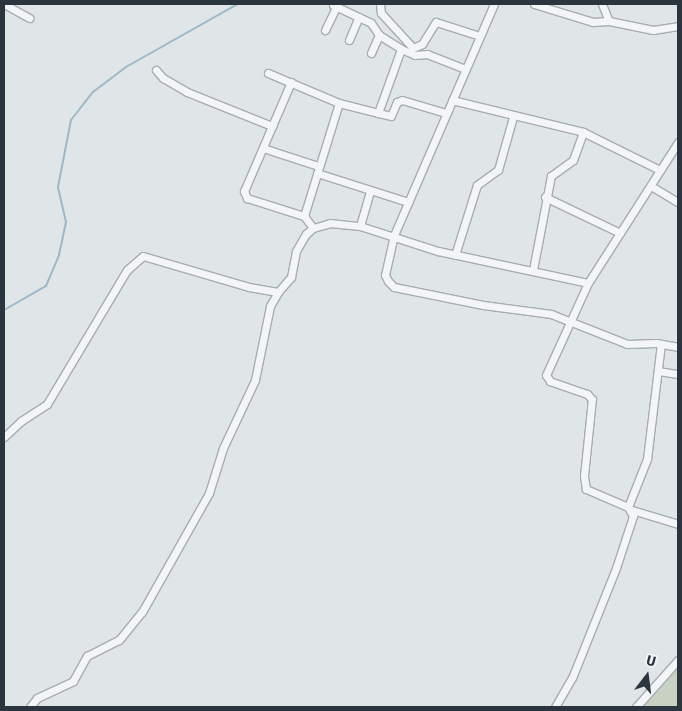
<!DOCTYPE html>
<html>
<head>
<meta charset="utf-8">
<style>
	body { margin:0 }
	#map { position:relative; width:682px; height:711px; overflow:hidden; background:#e0e5e8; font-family:"Fira Sans",sans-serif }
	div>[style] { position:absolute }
	.green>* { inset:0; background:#c9d2c2 }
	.stream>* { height:2px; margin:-1px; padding:0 1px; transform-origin:1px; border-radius:1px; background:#9db9c6 }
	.roads { filter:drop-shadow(1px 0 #a6adb2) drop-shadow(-1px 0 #a6adb2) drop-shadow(0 1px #a6adb2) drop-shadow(0 -1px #a6adb2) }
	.minor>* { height:7px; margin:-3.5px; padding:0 3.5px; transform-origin:3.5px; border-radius:3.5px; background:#f3f5f7 }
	span { translate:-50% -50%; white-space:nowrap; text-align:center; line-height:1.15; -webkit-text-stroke:4px #f0f4f6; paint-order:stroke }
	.frame { position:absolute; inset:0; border:5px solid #2a353f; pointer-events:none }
	.north { position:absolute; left:622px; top:651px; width:50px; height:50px; -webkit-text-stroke:4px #f0f4f6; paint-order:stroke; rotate:15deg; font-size:14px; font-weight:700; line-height:20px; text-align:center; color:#2a353f }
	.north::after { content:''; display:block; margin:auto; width:18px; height:22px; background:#2a353f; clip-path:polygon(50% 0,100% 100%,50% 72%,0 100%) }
</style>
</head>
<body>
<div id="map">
	<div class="green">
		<div style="clip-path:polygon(678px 659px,678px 707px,633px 707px)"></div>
	</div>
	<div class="stream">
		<div style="left:4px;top:310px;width:48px;rotate:-29.7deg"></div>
		<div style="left:46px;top:286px;width:34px;rotate:-67deg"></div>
		<div style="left:59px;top:255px;width:34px;rotate:-78deg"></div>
		<div style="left:66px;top:222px;width:36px;rotate:-103deg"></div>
		<div style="left:58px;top:187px;width:68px;rotate:-79deg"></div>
		<div style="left:71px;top:120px;width:36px;rotate:-52deg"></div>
		<div style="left:93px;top:92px;width:41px;rotate:-37.1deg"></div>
		<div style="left:126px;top:67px;width:129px;rotate:-29.4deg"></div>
	</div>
	<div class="roads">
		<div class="minor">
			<div style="left:4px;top:4px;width:29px;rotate:29deg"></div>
			<div style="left:380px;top:4px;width:9px;rotate:84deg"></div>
			<div style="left:381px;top:13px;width:47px;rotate:47.6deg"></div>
			<div style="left:413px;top:48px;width:10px;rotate:-24deg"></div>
			<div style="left:422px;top:44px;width:26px;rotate:-58deg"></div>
			<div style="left:436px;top:22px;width:46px;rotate:17.7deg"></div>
			<div style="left:494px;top:4px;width:252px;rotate:113.4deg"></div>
			<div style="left:394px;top:235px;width:41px;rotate:102.7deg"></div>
			<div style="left:385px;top:275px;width:7px;rotate:63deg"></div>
			<div style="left:388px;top:281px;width:8px;rotate:45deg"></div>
			<div style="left:394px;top:287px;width:91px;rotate:11.4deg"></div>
			<div style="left:483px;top:305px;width:69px;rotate:7.5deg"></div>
			<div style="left:551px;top:314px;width:82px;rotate:21.5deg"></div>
			<div style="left:627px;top:344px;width:29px;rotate:-2deg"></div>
			<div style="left:656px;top:343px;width:22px;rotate:10deg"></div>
			<div style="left:534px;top:4px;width:62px;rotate:17deg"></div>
			<div style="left:593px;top:22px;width:16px;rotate:-4deg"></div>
			<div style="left:602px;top:4px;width:18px;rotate:68deg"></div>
			<div style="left:609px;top:21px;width:45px;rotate:11.6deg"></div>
			<div style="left:653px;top:30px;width:25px;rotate:-9deg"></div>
			<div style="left:333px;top:5px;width:42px;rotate:25.3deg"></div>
			<div style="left:371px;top:23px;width:14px;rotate:56deg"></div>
			<div style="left:379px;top:35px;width:26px;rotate:32deg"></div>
			<div style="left:401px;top:49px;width:15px;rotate:23deg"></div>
			<div style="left:415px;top:55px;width:12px;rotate:-5deg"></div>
			<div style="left:427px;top:54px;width:41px;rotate:21.5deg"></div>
			<div style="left:325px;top:30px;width:25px;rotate:-64deg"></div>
			<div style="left:349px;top:40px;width:25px;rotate:-67deg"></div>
			<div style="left:371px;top:53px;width:20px;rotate:-66deg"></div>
			<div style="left:156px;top:70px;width:11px;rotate:49deg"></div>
			<div style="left:163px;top:78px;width:28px;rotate:30deg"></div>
			<div style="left:187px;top:92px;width:92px;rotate:21.8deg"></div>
			<div style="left:268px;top:73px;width:77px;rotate:22.9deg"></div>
			<div style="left:339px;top:103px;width:40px;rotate:14.4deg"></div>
			<div style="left:378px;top:113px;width:68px;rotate:-70.2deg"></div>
			<div style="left:291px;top:82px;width:119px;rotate:113.3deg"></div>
			<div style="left:244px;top:191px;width:8px;rotate:67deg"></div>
			<div style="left:247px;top:198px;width:60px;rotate:17.5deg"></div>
			<div style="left:304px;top:216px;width:118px;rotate:-72.8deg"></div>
			<div style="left:452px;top:100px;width:135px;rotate:13.7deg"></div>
			<div style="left:583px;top:132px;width:86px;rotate:26.3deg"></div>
			<div style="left:378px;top:113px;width:13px;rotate:13deg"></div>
			<div style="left:391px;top:116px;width:15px;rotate:-67deg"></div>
			<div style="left:397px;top:102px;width:5px;rotate:-22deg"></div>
			<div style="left:402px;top:100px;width:46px;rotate:16.5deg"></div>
			<div style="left:263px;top:148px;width:58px;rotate:18.1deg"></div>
			<div style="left:317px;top:173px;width:96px;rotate:17.7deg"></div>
			<div style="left:651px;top:186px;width:31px;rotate:31deg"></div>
			<div style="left:545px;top:197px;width:83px;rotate:25.6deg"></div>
			<div style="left:304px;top:216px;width:15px;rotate:53deg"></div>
			<div style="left:360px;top:226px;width:35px;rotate:-74deg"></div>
			<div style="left:455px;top:255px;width:73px;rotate:-72.6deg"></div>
			<div style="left:477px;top:185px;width:26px;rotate:-36deg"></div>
			<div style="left:498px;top:170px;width:55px;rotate:-74.2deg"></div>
			<div style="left:533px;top:270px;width:96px;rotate:-79.2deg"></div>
			<div style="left:551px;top:176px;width:27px;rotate:-36deg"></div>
			<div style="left:573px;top:160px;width:30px;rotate:-70deg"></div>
			<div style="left:658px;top:371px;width:20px;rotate:9deg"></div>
			<div style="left:4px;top:437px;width:23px;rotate:-43deg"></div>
			<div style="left:21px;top:421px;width:31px;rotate:-33deg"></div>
			<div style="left:47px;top:404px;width:156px;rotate:-59.2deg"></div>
			<div style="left:127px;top:270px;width:21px;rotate:-41deg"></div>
			<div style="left:143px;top:256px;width:110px;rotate:16.3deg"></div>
			<div style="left:249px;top:287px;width:29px;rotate:10deg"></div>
			<div style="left:278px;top:292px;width:20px;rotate:-49deg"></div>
			<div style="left:291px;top:277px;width:26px;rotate:-79deg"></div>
			<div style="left:296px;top:251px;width:20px;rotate:-60deg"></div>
			<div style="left:306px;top:234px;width:9px;rotate:-41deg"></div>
			<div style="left:313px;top:228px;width:18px;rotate:-16deg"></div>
			<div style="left:330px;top:223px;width:30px;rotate:6deg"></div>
			<div style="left:360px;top:226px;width:82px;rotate:17.8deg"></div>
			<div style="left:438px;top:251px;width:153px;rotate:12deg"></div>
			<div style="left:628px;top:507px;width:52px;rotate:-68.4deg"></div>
			<div style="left:647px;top:459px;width:116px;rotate:-83.1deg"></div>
			<div style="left:632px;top:510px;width:48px;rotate:16.9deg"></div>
			<div style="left:30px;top:707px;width:11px;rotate:-52deg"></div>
			<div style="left:37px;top:698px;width:40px;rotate:-25deg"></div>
			<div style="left:73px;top:681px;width:29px;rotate:-61deg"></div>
			<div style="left:87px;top:656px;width:36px;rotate:-27deg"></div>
			<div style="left:119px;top:640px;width:36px;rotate:-51deg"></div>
			<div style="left:142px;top:612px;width:137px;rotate:-60.6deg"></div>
			<div style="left:209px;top:493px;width:47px;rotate:-72.7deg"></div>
			<div style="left:223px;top:448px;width:75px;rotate:-64.8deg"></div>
			<div style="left:255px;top:380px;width:76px;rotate:-78.5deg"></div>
			<div style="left:270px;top:306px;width:16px;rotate:-60deg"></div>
			<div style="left:555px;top:707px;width:34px;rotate:-60deg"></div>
			<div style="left:572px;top:678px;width:118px;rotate:-68.2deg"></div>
			<div style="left:616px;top:568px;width:55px;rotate:-71.9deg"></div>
			<div style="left:633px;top:516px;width:10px;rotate:-119deg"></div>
			<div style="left:628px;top:507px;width:46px;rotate:-156.8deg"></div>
			<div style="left:586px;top:489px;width:13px;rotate:-99deg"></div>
			<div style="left:584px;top:476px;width:77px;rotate:-84.1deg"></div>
			<div style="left:592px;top:399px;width:7px;rotate:-135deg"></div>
			<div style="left:587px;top:394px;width:39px;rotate:-161deg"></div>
			<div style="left:550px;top:381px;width:7px;rotate:-124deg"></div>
			<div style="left:546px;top:375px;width:101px;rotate:-65.5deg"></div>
			<div style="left:588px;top:283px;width:167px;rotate:-57.4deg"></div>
			<div style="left:636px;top:707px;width:63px;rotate:-48.2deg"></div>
		</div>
	</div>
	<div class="frame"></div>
	<div class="north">U</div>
</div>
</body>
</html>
